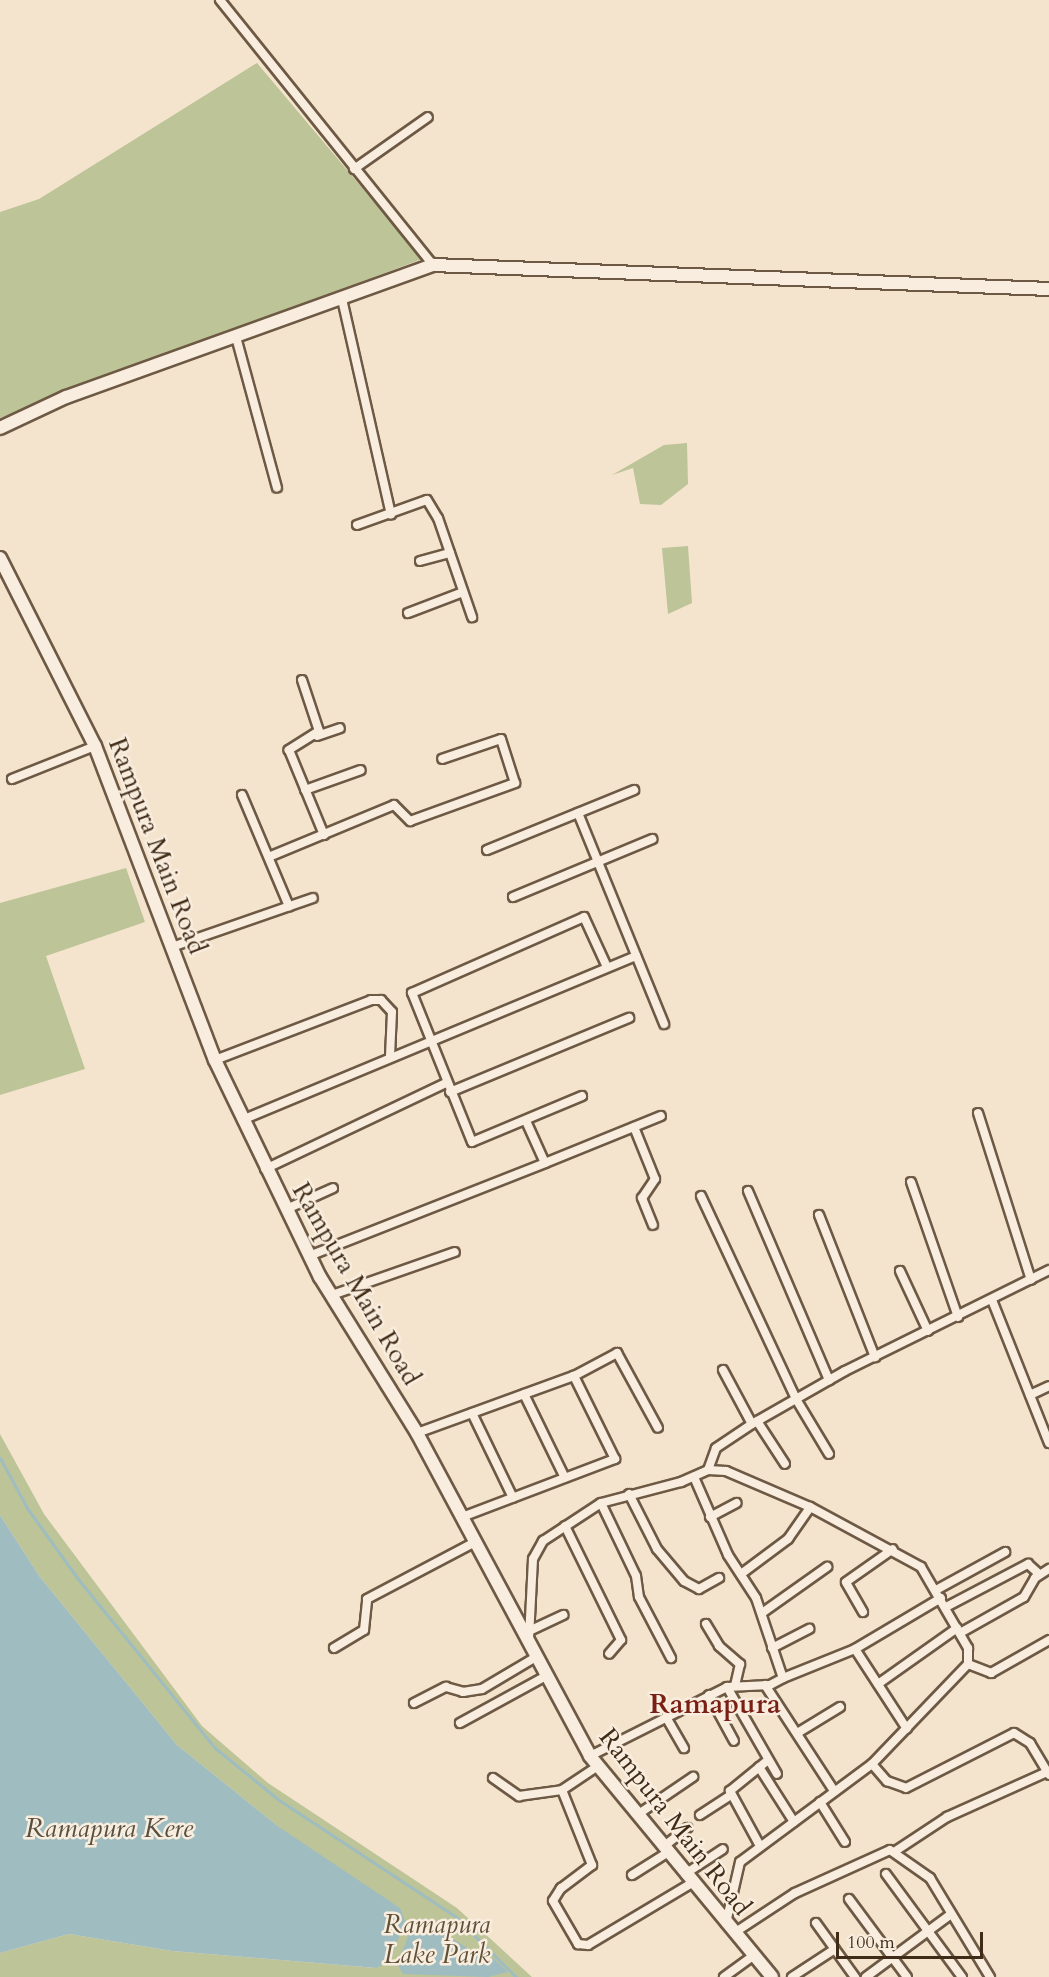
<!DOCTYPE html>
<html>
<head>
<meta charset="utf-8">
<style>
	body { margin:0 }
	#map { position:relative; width:1049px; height:1977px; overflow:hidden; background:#f5e4cd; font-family:Cardo,serif }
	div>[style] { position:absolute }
	.green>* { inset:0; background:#bdc497 }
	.water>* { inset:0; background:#9fbdc0 }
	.stream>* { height:3px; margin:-1.5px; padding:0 1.5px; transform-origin:1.5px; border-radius:1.5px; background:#9fbdc0 }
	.roads { filter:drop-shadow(2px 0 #6d5944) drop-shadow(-2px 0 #6d5944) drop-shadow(0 2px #6d5944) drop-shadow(0 -2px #6d5944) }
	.minor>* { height:8px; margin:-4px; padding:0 4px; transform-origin:4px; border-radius:4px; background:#f8edde }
	.secondary>* { height:12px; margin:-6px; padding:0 6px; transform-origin:6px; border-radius:6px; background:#f8edde }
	span { translate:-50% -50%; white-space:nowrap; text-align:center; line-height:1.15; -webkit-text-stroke:5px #f8edde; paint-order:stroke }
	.street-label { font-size:26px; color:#402b17 }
	.park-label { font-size:26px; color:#5f5137; font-style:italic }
	.water-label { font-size:27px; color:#585041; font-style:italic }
	.quarter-label { font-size:28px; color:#7a1f14; font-weight:700 }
	.scale { position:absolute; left:836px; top:1932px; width:147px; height:27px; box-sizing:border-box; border:3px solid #402b17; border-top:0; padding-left:8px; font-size:18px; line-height:21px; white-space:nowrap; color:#402b17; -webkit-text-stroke:4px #f8edde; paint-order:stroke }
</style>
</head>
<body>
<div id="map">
	<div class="green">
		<div style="clip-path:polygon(257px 63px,422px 259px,0 418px,0 212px,39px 199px)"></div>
		<div style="clip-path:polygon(687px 443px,688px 484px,661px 505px,640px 504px,633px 468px,612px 475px,664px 445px)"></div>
		<div style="clip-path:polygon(688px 546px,692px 603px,668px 614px,662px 548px)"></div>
		<div style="clip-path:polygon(126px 868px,145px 922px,46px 956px,85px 1069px,0 1095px,0 903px)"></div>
		<div style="clip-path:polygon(0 1434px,44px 1514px,202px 1726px,268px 1783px,457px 1908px,532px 1977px,0 1977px,0 1953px,69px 1934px,172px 1951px,376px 1968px,279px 1827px,177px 1745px,40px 1577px,0 1515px)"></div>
	</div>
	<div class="water">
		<div style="clip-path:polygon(0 1515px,40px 1577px,177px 1745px,279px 1827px,400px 1908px,405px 1921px,390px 1961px,376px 1968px,172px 1951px,69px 1934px,0 1953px)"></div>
		<div style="clip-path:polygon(423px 1919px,490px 1963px,493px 1958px,508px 1972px,488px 1977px,403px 1974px,397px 1964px,414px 1922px)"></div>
	</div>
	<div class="stream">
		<div style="left:0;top:1458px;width:57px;rotate:61.6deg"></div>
		<div style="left:27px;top:1508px;width:87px;rotate:54.3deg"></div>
		<div style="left:78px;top:1579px;width:218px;rotate:51deg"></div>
		<div style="left:215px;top:1748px;width:82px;rotate:39.1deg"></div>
		<div style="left:279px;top:1800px;width:211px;rotate:33.4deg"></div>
		<div style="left:455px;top:1916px;width:86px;rotate:45deg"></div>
	</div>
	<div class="roads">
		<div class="minor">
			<div style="left:220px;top:0;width:340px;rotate:51.2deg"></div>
			<div style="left:354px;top:169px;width:90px;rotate:-35.1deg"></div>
			<div style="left:342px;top:299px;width:221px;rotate:77.2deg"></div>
			<div style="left:236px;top:337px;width:156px;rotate:74.8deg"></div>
			<div style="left:357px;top:525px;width:74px;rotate:-19.7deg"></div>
			<div style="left:427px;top:500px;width:21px;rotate:59deg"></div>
			<div style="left:438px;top:518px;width:105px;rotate:71deg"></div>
			<div style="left:420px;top:561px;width:31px;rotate:-15deg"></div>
			<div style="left:408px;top:613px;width:59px;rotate:-20.9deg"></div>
			<div style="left:302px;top:680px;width:54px;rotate:71.6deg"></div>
			<div style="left:319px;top:731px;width:36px;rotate:148deg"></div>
			<div style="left:289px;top:750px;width:92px;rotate:67.6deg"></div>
			<div style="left:317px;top:736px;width:24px;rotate:-19deg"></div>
			<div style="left:12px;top:779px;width:89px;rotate:-21.7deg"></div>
			<div style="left:305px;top:790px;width:59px;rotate:-19.7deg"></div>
			<div style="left:242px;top:795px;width:121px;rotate:67.1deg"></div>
			<div style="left:578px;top:813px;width:228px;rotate:67.8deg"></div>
			<div style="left:487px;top:850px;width:159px;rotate:-22.2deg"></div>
			<div style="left:271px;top:856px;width:133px;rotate:-22.5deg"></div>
			<div style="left:394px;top:805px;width:23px;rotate:45deg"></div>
			<div style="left:410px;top:821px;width:112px;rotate:-19.9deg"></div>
			<div style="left:515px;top:783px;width:46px;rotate:-107.7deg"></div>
			<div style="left:501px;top:739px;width:62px;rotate:161.3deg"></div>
			<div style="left:513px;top:897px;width:151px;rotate:-22.6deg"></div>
			<div style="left:172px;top:947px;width:149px;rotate:-19.2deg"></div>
			<div style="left:215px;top:1060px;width:167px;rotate:-21deg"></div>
			<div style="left:371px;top:1000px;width:10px"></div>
			<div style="left:381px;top:1000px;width:16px;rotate:47deg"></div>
			<div style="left:392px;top:1012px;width:44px;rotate:92.6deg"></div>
			<div style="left:450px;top:1092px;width:194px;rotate:-22.5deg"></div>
			<div style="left:582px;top:1096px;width:119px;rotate:157.3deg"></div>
			<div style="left:472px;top:1142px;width:161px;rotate:-111.9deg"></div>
			<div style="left:412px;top:993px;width:188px;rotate:-23.8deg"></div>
			<div style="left:584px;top:917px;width:55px;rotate:65.3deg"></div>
			<div style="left:978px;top:1113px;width:175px;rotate:72.4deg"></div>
			<div style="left:242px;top:1120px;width:427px;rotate:-22.6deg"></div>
			<div style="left:526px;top:1121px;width:46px;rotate:65.7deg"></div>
			<div style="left:545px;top:1163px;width:125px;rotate:-22.1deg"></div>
			<div style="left:634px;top:1127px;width:56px;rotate:68deg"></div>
			<div style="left:655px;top:1179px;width:23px;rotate:124deg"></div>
			<div style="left:642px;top:1198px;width:29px;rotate:68deg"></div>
			<div style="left:265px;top:1169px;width:200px;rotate:-25.4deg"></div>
			<div style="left:911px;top:1182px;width:143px;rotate:70.8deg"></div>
			<div style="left:748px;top:1191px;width:206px;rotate:66.8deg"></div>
			<div style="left:701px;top:1196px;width:224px;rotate:64.9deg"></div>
			<div style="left:796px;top:1399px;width:64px;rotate:59deg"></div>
			<div style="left:291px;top:1207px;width:46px;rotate:-24.3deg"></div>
			<div style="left:819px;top:1215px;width:153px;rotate:68.5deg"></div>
			<div style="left:309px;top:1256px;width:254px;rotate:-21.5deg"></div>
			<div style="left:900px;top:1271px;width:66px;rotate:65deg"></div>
			<div style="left:332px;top:1295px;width:130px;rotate:-19.3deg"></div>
			<div style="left:992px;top:1300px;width:154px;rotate:68.3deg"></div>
			<div style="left:723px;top:1370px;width:61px;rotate:61.8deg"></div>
			<div style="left:524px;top:1394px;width:93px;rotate:64deg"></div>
			<div style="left:1030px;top:1395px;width:21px;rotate:-25deg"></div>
			<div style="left:472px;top:1413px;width:94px;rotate:64.2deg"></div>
			<div style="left:757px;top:1421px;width:51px;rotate:56.9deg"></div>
			<div style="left:417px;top:1433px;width:167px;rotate:-20deg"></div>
			<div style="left:574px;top:1376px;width:49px;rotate:-28.1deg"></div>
			<div style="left:617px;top:1353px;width:85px;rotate:61.3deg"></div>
			<div style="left:708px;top:1470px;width:23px;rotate:-70deg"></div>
			<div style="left:716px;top:1448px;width:43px;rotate:-33.7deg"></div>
			<div style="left:752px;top:1424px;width:107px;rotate:-29.7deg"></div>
			<div style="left:845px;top:1371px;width:228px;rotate:-26.3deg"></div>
			<div style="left:694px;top:1477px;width:85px;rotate:66.4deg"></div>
			<div style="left:728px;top:1555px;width:51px;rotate:56.9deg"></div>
			<div style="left:756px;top:1598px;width:84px;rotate:71.4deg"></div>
			<div style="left:783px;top:1678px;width:78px;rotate:-21.9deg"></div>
			<div style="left:855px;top:1649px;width:100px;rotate:-30.7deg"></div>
			<div style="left:629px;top:1494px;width:62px;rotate:63deg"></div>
			<div style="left:657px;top:1549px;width:42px;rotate:49.8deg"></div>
			<div style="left:684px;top:1581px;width:17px;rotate:28deg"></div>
			<div style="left:699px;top:1589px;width:23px;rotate:-29deg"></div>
			<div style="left:601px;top:1503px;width:81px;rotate:64.4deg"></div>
			<div style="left:636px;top:1576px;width:21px;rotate:82deg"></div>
			<div style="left:639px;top:1597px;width:69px;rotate:62.3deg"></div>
			<div style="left:462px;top:1517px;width:164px;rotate:-20.8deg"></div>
			<div style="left:615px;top:1459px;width:93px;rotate:-116.3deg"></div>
			<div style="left:710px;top:1517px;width:30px;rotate:-28deg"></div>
			<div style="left:565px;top:1526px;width:127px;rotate:63.8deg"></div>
			<div style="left:621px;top:1640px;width:18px;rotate:131deg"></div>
			<div style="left:741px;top:1574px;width:59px;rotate:-36.7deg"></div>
			<div style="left:788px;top:1539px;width:39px;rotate:-55deg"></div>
			<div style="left:936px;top:1590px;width:79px;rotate:-28.8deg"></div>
			<div style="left:946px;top:1607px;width:93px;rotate:-27.7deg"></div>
			<div style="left:1028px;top:1564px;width:15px;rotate:42deg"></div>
			<div style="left:863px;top:1612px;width:34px;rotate:-120deg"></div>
			<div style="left:846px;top:1582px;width:57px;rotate:-35.1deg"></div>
			<div style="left:762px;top:1613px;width:80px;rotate:-35.3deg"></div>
			<div style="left:706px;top:1624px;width:26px;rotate:59deg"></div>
			<div style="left:719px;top:1646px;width:28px;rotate:41deg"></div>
			<div style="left:740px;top:1664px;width:22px;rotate:103deg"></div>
			<div style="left:529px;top:1631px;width:38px;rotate:-25deg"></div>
			<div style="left:960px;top:1633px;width:73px;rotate:-29.4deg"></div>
			<div style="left:1024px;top:1597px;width:22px;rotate:-60deg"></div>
			<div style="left:1035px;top:1578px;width:17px;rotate:-33deg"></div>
			<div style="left:529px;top:1638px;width:79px;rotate:-87.1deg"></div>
			<div style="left:533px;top:1559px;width:21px;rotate:-61deg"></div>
			<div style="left:543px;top:1541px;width:69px;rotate:-33.2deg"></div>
			<div style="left:601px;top:1503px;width:83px;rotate:-14.7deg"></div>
			<div style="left:681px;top:1482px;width:30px;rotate:-24deg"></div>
			<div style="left:708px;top:1470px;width:18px;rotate:3deg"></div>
			<div style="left:726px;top:1471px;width:91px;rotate:23.2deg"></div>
			<div style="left:810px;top:1507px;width:126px;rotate:28.4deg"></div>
			<div style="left:921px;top:1567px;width:94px;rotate:59.9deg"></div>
			<div style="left:968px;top:1648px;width:16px;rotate:90deg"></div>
			<div style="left:968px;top:1664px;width:139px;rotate:133.8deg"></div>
			<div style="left:872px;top:1764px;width:164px;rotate:143.4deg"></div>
			<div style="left:740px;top:1862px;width:63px;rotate:102.9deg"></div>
			<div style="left:334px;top:1648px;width:35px;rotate:-31deg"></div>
			<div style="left:364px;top:1630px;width:31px;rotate:-84deg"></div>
			<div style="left:367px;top:1599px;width:122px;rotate:-27.8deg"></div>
			<div style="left:772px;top:1648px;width:42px;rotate:-27.2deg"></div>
			<div style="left:855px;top:1649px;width:95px;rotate:57deg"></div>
			<div style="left:968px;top:1664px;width:25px;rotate:21deg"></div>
			<div style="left:991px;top:1673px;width:67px;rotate:-29.6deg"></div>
			<div style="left:878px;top:1684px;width:97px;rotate:-35.3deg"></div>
			<div style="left:765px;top:1685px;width:126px;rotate:56.9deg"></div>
			<div style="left:727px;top:1687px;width:100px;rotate:60.1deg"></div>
			<div style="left:709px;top:1695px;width:52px;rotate:61.5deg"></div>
			<div style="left:414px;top:1703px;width:36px;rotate:-27deg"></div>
			<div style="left:446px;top:1687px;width:18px;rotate:16deg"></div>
			<div style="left:463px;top:1692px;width:19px;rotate:-9deg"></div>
			<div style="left:482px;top:1689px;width:63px;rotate:-30.7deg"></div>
			<div style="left:666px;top:1717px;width:36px;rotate:60deg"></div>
			<div style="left:460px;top:1723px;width:98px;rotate:-28.7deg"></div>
			<div style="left:799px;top:1732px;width:48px;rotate:-31.4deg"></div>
			<div style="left:590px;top:1756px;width:153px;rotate:-26.7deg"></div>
			<div style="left:727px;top:1687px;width:43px;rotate:-2.7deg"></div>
			<div style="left:770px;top:1685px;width:15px;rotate:-28deg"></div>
			<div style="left:872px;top:1764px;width:23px;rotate:49deg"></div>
			<div style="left:887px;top:1781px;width:20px;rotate:20deg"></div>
			<div style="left:906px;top:1788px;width:121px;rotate:-27deg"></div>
			<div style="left:1014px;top:1733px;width:19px;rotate:32deg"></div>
			<div style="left:1030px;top:1743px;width:37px;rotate:59deg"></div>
			<div style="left:598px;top:1766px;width:43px;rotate:146.3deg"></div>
			<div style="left:562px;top:1790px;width:81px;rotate:68.2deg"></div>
			<div style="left:592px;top:1865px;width:39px;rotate:143deg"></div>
			<div style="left:561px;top:1888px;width:15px;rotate:122deg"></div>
			<div style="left:553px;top:1901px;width:50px;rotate:59.8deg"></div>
			<div style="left:578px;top:1944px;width:10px;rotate:6deg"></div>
			<div style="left:588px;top:1945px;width:121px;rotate:-30.8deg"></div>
			<div style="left:759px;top:1767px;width:65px;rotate:57.5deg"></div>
			<div style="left:493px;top:1778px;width:32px;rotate:35deg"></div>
			<div style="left:519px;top:1796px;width:43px;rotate:-7.9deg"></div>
			<div style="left:820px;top:1802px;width:47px;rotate:58deg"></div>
			<div style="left:637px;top:1815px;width:68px;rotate:-34.2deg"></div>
			<div style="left:700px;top:1815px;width:37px;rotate:-33deg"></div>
			<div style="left:760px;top:1846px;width:63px;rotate:-118.6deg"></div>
			<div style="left:730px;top:1791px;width:49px;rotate:-39.2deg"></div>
			<div style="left:663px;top:1847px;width:31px;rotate:-38deg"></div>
			<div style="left:894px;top:1852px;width:64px;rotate:-33.4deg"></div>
			<div style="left:947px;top:1817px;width:110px;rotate:-24.2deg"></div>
			<div style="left:685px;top:1874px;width:45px;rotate:-33.3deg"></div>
			<div style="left:886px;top:1874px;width:128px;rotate:53.6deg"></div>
			<div style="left:632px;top:1875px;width:41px;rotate:-32.2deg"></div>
			<div style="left:849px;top:1899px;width:97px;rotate:53.4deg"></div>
			<div style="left:816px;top:1923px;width:67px;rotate:54.2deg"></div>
			<div style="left:734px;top:1933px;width:73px;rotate:-33.3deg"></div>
			<div style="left:795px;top:1893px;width:104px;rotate:-24.4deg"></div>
			<div style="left:890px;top:1850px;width:49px;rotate:35deg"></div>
			<div style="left:930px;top:1878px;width:116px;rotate:58.8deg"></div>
			<div style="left:724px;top:1977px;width:37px;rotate:-36deg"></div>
			<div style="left:792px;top:1977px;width:51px;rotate:-33.1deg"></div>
			<div style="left:866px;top:1977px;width:106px;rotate:-36.5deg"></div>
		</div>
		<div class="secondary">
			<div style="left:0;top:428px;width:73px;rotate:-25.2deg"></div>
			<div style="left:66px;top:397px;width:390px;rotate:-19.8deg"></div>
			<div style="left:433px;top:265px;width:616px;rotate:2.23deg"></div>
			<div style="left:0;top:558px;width:211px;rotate:63.2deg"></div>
			<div style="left:95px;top:746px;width:336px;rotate:69.1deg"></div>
			<div style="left:215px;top:1060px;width:241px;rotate:64.2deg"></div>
			<div style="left:320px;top:1277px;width:184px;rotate:58.1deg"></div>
			<div style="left:417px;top:1433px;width:366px;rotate:61.8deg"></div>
			<div style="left:590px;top:1756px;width:286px;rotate:50.5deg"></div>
		</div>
	</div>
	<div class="street-label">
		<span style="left:157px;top:846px;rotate:69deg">Rampura Main Road</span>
		<span style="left:356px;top:1284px;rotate:60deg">Rampura Main Road</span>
		<span style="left:675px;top:1822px;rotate:52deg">Rampura Main Road</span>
	</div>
	<div class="park-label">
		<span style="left:437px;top:1940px">Ramapura<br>Lake Park</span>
	</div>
	<div class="water-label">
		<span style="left:109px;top:1829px">Ramapura Kere</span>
	</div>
	<div class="quarter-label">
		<span style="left:715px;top:1704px">Ramapura</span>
	</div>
	<div class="scale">100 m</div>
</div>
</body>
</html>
